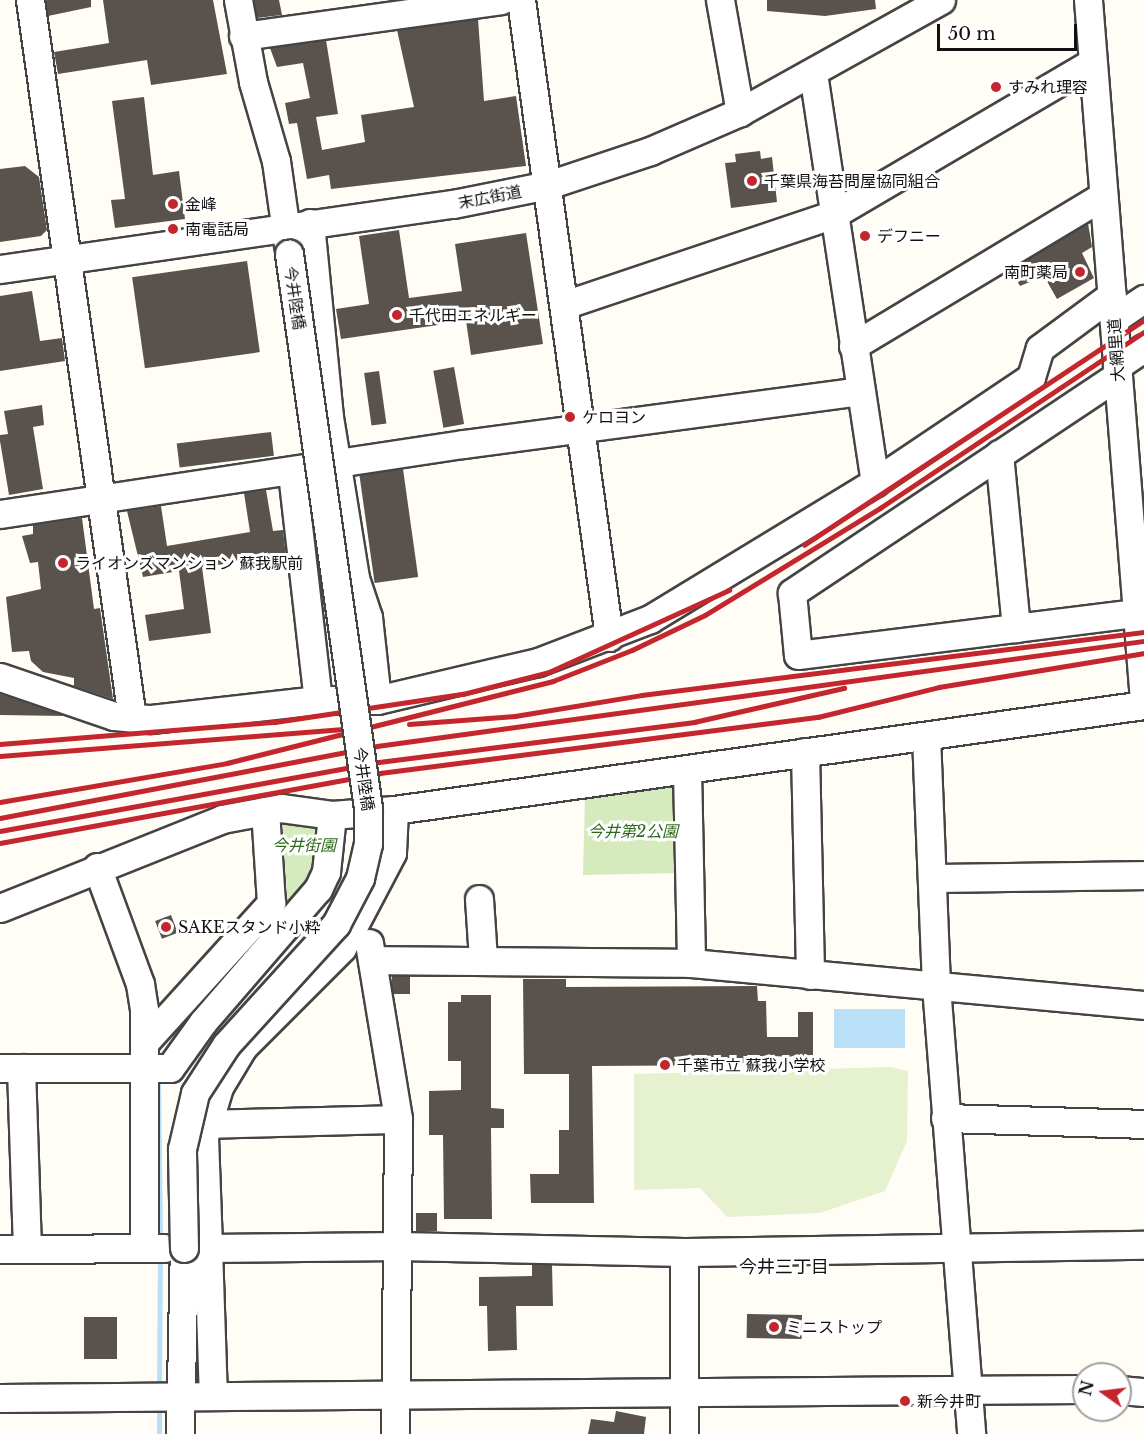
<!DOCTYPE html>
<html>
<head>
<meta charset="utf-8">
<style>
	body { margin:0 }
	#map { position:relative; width:1144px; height:1434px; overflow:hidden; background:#fffdf5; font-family:"Libre Baskerville","Noto Sans JP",serif }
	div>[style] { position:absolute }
	.green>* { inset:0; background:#d5ebbd }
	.pitch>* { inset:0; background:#e6f2cf }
	.water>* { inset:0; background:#b9e0f7; transform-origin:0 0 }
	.stream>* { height:5px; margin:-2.5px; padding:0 2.5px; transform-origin:2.5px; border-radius:2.5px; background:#b9e0f7 }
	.building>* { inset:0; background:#5a524d; transform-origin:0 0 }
	.roads { filter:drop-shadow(2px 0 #444) drop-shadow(-2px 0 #444) drop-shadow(0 2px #444) drop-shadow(0 -2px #444) }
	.minor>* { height:27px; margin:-13.5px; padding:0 13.5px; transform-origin:13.5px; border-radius:13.5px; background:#fff }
	.rail>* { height:4.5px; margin:-2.25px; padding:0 2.25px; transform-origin:2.25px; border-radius:2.25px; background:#c4262e }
	.bridges { filter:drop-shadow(2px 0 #444) drop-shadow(-2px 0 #444) drop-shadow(0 2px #444) drop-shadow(0 -2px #444) }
	.minor-bridge>* { height:27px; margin:-13.5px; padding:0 13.5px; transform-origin:13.5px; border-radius:13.5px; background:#fff }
	.dots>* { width:16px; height:16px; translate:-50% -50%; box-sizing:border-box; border:3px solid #fff; border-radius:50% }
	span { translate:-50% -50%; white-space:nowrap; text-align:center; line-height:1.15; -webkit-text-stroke:6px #fff; paint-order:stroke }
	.poi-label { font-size:16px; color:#111 }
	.left { translate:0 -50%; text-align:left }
	.right { translate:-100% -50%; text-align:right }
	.street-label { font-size:16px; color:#111 }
	.park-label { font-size:16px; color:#2f6b1f; font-style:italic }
	.neighbourhood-label { font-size:18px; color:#111 }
	.north { position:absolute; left:1072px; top:1362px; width:60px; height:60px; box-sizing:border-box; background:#fff; border:2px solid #a0a0a0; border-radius:50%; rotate:284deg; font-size:16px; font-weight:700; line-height:24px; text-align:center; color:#111 }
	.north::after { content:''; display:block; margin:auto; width:21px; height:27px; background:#c4262e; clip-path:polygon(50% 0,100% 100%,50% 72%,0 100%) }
	.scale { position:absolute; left:937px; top:24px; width:140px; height:27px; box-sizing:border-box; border:3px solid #111; border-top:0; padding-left:8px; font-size:18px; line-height:21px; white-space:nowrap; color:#111; -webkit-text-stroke:4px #fff; paint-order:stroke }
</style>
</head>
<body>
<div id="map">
	<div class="green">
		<div style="clip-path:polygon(669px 783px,678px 789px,679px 873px,583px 875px,585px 795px)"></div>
		<div style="clip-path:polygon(282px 821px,320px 826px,318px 884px,289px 919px)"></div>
	</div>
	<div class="pitch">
		<div style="clip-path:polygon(890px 1067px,908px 1071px,907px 1141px,885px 1191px,820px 1213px,727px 1217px,700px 1188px,634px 1190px,634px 1074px)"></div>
	</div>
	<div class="water">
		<div style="left:905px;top:1009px;width:39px;height:71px;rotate:90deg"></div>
	</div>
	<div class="stream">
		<div style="left:158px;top:1075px;width:165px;rotate:89.3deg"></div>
		<div style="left:159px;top:1390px;width:135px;rotate:-89.6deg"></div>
		<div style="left:159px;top:1434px;width:29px;rotate:-90deg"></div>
	</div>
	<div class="building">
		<div style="clip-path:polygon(46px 0,91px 0,91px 7px,48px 16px)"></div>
		<div style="clip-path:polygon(103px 0,213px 0,227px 74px,151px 85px,147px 60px,58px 74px,54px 52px,109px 43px)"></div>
		<div style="clip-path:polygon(254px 0,279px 0,282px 15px,257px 18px)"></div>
		<div style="clip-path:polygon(767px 0,875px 0,876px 9px,825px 16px,767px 11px)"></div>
		<div style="clip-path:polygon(478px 19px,484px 101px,516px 96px,526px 166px,331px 189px,329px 175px,307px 179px,297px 123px,289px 124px,285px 103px,310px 98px,303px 63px,277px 67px,270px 48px,326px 40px,338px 114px,316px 117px,322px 150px,365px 142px,361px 115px,414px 107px,397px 30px)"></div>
		<div style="clip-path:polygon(144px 97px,153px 175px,179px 171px,185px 219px,115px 228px,111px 200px,125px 199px,112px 101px)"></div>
		<div style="clip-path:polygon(760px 151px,761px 159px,772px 157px,777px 202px,731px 208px,725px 163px,736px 162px,735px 154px)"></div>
		<div style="clip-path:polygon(25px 166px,39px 177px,47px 230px,41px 236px,0 242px,0 169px)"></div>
		<div style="clip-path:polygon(1088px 223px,1092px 247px,1082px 253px,1094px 278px,1057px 299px,1044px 276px,1020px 286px,1011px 270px)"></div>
		<div style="clip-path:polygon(399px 230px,409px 298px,462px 291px,455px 244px,526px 233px,543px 344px,471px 355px,466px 321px,341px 339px,336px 309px,369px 304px,359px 236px)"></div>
		<div style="left:247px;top:261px;width:92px;height:116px;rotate:82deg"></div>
		<div style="clip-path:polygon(32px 291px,40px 341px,62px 338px,65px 361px,0 371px,0 296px)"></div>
		<div style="left:454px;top:367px;width:58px;height:21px;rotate:80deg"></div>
		<div style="left:379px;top:371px;width:53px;height:15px;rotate:82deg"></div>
		<div style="clip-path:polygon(42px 405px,44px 425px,33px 427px,43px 489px,9px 495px,0 441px,0 435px,8px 434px,4px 411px)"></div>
		<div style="left:271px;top:432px;width:24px;height:95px;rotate:83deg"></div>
		<div style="left:403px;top:469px;width:109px;height:44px;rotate:82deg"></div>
		<div style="clip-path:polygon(266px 490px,273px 531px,283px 530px,286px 556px,202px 567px,211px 633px,149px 641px,145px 615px,184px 609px,179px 571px,143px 577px,127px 511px,161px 506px,167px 546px,250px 532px,244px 493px)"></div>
		<div style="clip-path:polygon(82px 518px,94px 609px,100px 608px,113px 699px,74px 686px,74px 678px,43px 672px,31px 661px,29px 651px,12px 652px,6px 597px,41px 589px,38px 562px,30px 563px,22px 536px,33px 534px,33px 525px)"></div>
		<div style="clip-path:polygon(0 694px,65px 716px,0 715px)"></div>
		<div style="left:171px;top:915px;width:19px;height:17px;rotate:69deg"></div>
		<div style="left:392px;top:976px;width:18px;height:18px"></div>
		<div style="clip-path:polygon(523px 979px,566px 979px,566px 987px,757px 986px,758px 1001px,766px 1001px,767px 1037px,798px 1037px,798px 1012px,813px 1012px,813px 1057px,758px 1056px,758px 1065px,592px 1066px,594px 1203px,531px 1203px,530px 1174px,559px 1174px,559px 1130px,569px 1130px,569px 1074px,524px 1074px)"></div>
		<div style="clip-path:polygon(461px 995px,491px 995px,491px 1108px,504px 1109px,504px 1128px,491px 1128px,492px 1219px,444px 1219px,443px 1135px,429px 1135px,429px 1091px,461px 1090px,461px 1061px,448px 1061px,448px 1002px,461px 1002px)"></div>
		<div style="left:416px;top:1213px;width:21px;height:18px"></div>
		<div style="clip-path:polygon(532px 1265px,552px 1265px,553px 1306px,516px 1306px,517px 1350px,488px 1351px,487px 1306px,479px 1306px,479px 1277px,532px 1276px)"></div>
		<div style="left:747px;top:1314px;width:55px;height:24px;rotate:1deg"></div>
		<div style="left:84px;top:1317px;width:33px;height:42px"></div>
		<div style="clip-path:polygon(616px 1411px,646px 1417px,644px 1434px,588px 1434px,591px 1419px,614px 1422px)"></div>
	</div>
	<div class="roads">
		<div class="minor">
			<div style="left:30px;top:0;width:725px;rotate:81.91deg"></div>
			<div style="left:238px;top:0;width:83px;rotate:79.6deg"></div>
			<div style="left:253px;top:82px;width:82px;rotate:73.8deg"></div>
			<div style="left:276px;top:161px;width:85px;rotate:81.9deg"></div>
			<div style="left:521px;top:0;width:643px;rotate:82.13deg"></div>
			<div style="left:720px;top:0;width:114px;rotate:79.9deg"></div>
			<div style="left:1088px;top:0;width:703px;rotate:85.43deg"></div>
			<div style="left:243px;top:36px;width:260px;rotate:-7.9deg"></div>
			<div style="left:813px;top:73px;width:414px;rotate:81.4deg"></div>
			<div style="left:310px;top:223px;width:195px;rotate:84.4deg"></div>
			<div style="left:329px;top:417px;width:163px;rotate:80.8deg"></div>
			<div style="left:355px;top:578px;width:41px;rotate:71.6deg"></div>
			<div style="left:368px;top:617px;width:83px;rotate:83.8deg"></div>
			<div style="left:0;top:269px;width:458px;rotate:-8.2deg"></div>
			<div style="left:453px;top:204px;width:97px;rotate:-11.3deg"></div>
			<div style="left:548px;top:185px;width:108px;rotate:-18.4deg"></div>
			<div style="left:650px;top:151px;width:98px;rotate:-23.4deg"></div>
			<div style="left:740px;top:112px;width:230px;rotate:-29.1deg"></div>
			<div style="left:564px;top:305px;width:285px;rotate:-18.6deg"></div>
			<div style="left:834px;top:214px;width:298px;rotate:-30.4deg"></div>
			<div style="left:1114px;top:319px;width:36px;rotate:-34deg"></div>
			<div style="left:853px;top:346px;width:292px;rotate:-31deg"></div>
			<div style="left:1117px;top:366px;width:32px;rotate:-34deg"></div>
			<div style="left:1117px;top:376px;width:391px;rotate:146.3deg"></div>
			<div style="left:792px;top:593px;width:62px;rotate:84.5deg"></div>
			<div style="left:798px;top:655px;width:349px;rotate:-7.1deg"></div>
			<div style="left:999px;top:454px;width:175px;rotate:84.4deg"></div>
			<div style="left:292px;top:473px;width:228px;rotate:83.5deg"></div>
			<div style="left:0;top:514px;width:468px;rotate:-8.6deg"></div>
			<div style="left:463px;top:444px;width:400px;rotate:-7.6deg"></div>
			<div style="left:0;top:677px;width:120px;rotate:18.9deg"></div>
			<div style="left:114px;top:716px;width:37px;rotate:5deg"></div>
			<div style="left:151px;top:719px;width:168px;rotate:-6.5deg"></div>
			<div style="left:318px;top:700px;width:59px"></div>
			<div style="left:377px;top:700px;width:165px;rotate:-13.3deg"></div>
			<div style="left:538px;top:662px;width:120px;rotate:-21deg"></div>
			<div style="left:650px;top:619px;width:263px;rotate:-31.3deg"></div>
			<div style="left:875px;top:482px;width:188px;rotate:-33.9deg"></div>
			<div style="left:1031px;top:377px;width:30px;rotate:-73deg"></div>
			<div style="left:1040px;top:348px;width:89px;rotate:-36.4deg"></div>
			<div style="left:926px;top:736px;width:250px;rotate:87.7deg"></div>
			<div style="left:936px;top:986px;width:449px;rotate:85.5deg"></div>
			<div style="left:805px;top:752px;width:223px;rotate:88.7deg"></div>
			<div style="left:687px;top:769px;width:194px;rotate:88.8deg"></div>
			<div style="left:394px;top:810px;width:43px;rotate:92.7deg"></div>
			<div style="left:392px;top:853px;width:107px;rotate:117.8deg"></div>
			<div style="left:342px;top:948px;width:140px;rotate:135deg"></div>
			<div style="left:243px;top:1047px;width:47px;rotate:121deg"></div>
			<div style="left:219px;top:1087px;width:52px;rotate:106.7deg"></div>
			<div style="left:204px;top:1137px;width:111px;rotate:87.9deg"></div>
			<div style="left:208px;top:1248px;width:191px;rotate:-0.6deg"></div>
			<div style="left:399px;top:1246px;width:285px;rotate:1.2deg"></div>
			<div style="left:684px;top:1252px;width:460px;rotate:-0.9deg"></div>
			<div style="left:97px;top:867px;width:125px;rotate:69.8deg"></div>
			<div style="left:140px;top:984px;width:26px;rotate:81deg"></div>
			<div style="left:144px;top:1010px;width:237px;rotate:90deg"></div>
			<div style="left:933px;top:878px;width:211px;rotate:-0.8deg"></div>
			<div style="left:479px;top:899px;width:61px;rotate:86.2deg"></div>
			<div style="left:0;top:908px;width:239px;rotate:-21.8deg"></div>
			<div style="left:222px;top:819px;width:60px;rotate:-10.6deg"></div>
			<div style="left:281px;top:808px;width:51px;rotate:7.8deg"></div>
			<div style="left:332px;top:815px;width:62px;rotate:-4.6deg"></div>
			<div style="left:394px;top:810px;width:757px;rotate:-7.97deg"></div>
			<div style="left:369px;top:943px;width:178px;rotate:80.6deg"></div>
			<div style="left:398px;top:1119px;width:315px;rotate:90.5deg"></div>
			<div style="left:372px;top:960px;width:319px;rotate:0.5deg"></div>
			<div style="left:691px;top:963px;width:455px;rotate:5.3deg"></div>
			<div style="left:145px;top:1042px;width:188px;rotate:-47.8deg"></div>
			<div style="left:271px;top:903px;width:92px;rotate:-93.7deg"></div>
			<div style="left:0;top:1068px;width:170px"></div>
			<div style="left:170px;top:1068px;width:57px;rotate:-54.3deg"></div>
			<div style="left:203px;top:1022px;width:176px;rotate:-49.2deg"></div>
			<div style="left:318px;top:889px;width:19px;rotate:-65deg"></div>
			<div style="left:326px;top:872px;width:57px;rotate:-84deg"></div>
			<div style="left:21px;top:1068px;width:180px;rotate:88.1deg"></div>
			<div style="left:945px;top:1118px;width:199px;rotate:1.7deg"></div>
			<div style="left:206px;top:1124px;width:192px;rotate:-1.5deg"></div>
			<div style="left:208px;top:1248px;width:148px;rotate:88.1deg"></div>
			<div style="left:0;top:1249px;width:164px;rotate:-0.3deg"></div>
			<div style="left:1120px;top:1390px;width:24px;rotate:5deg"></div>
			<div style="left:0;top:1398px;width:1084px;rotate:-0.48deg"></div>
			<div style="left:180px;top:1434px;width:186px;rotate:-88.8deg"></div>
			<div style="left:684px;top:1434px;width:182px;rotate:-90deg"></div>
		</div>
	</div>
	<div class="rail">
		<div style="left:804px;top:545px;width:408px;rotate:-33.5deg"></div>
		<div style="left:409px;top:724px;width:106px;rotate:-4.3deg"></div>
		<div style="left:515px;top:716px;width:129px;rotate:-9.4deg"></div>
		<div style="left:642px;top:695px;width:506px;rotate:-7.15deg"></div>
		<div style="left:0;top:744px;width:276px;rotate:-4.6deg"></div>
		<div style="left:275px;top:722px;width:190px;rotate:-8.5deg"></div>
		<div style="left:463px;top:694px;width:89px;rotate:-14.3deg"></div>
		<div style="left:549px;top:672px;width:198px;rotate:-24.5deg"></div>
		<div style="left:0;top:756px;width:341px;rotate:-4.5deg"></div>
		<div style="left:0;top:802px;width:230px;rotate:-9.7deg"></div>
		<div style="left:227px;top:763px;width:336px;rotate:-14.1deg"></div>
		<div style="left:553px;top:681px;width:85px;rotate:-21.4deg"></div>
		<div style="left:632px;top:650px;width:81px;rotate:-25.6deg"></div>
		<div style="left:705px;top:615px;width:205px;rotate:-31.4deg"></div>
		<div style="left:880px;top:508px;width:317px;rotate:-33.7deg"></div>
		<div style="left:0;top:818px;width:384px;rotate:-10.8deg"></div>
		<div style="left:377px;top:746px;width:774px;rotate:-7.8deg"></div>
		<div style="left:0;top:831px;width:385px;rotate:-10.3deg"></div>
		<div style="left:379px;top:762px;width:318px;rotate:-7.2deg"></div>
		<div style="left:694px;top:722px;width:154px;rotate:-12.8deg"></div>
		<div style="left:0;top:843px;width:386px;rotate:-10.4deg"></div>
		<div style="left:380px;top:773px;width:442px;rotate:-7.3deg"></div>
		<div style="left:818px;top:717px;width:125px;rotate:-13.9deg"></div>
		<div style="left:939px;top:687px;width:208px;rotate:-9.4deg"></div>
	</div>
	<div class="bridges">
		<div class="minor-bridge">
			<div style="left:184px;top:1248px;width:99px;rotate:-91.2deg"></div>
			<div style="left:182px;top:1149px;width:57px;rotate:-76.9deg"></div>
			<div style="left:195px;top:1093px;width:57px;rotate:-57.1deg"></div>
			<div style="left:226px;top:1045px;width:164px;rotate:-47.7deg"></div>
			<div style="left:336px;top:924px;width:52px;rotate:-62.4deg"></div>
			<div style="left:360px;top:878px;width:35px;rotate:-77deg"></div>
			<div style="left:368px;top:844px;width:36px;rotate:-90deg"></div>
			<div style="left:368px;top:808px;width:560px;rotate:-98.12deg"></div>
		</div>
	</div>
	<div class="dots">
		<div style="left:996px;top:87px;background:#c4262e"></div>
		<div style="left:752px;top:181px;background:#c4262e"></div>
		<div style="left:173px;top:204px;background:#c4262e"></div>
		<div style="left:173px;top:229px;background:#c4262e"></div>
		<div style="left:865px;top:236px;background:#c4262e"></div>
		<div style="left:1080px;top:272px;background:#c4262e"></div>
		<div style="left:397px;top:315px;background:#c4262e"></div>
		<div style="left:570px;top:417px;background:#c4262e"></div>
		<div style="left:63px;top:563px;background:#c4262e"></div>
		<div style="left:166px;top:927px;background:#c4262e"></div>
		<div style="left:665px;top:1065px;background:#c4262e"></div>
		<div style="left:774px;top:1327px;background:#c4262e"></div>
		<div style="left:905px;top:1401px;background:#c4262e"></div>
	</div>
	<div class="poi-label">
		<span class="left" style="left:1008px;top:87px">すみれ理容</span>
		<span class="left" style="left:764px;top:181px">千葉県海苔問屋協同組合</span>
		<span class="left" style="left:185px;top:204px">金峰</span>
		<span class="left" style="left:185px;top:229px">南電話局</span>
		<span class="left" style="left:877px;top:236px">デフニー</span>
		<span class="right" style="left:1068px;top:272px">南町薬局</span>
		<span class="left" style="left:409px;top:315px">千代田エネルギー</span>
		<span class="left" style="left:582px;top:417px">ケロヨン</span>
		<span class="left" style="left:75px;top:563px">ライオンズマンション 蘇我駅前</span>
		<span class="left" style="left:178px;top:927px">SAKEスタンド小粋</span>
		<span class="left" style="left:677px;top:1065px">千葉市立 蘇我小学校</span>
		<span class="left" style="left:786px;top:1327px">ミニストップ</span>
		<span class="left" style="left:917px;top:1401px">新今井町</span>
	</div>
	<div class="street-label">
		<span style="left:490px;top:197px;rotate:-11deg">末広街道</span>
		<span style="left:295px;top:298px;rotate:82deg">今井陸橋</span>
		<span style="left:1116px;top:350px;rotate:-94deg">大網里道</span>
		<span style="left:364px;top:779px;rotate:82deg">今井陸橋</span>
	</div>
	<div class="park-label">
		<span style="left:633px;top:831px">今井第2公園</span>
		<span style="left:304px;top:845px">今井街園</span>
	</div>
	<div class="neighbourhood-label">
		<span style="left:784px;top:1267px">今井三丁目</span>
	</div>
	<div class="north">N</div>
	<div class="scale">50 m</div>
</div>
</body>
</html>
